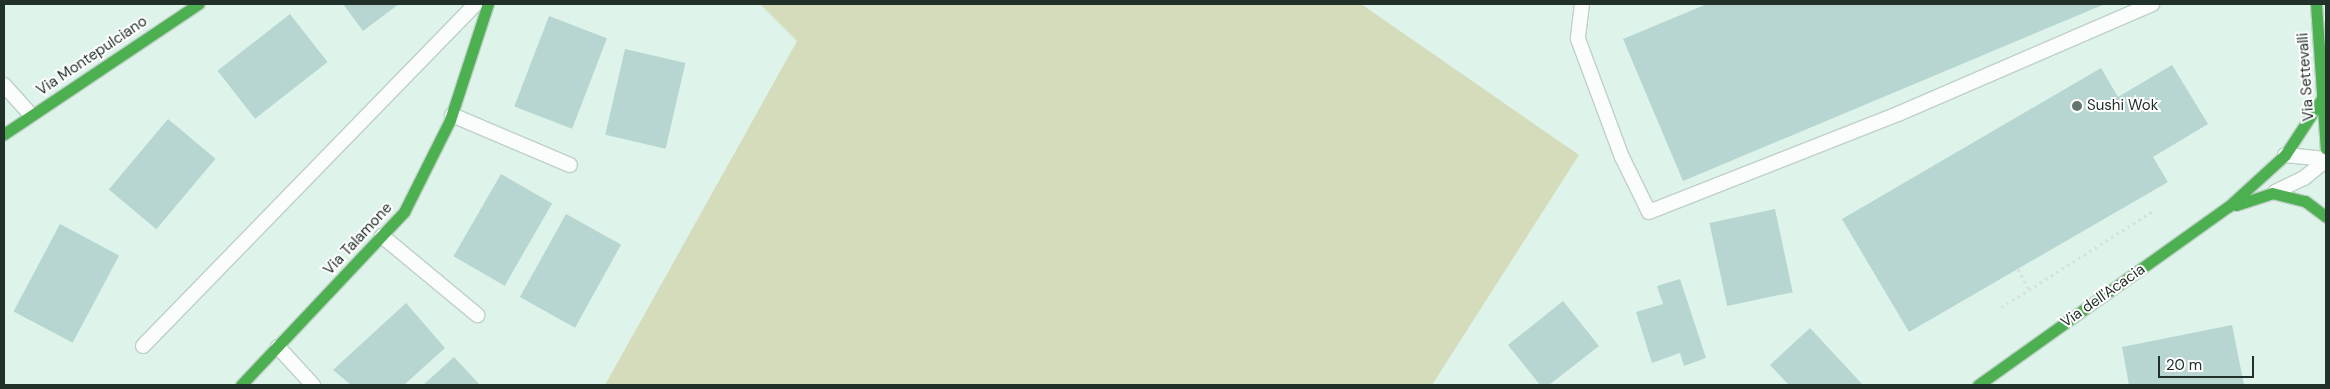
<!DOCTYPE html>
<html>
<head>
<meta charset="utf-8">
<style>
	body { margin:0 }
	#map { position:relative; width:2330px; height:389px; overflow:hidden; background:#def4ea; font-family:"DM Sans",sans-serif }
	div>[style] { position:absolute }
	.green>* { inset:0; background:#d5dcbc }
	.building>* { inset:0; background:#b7d5d1; transform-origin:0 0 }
	.path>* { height:3px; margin-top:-1.5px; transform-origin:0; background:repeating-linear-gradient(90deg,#d8dfdc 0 2.5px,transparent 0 6.5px) }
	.roads { filter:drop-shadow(1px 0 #bfd0c8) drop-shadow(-1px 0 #bfd0c8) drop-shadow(0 1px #bfd0c8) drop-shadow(0 -1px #bfd0c8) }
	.lane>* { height:14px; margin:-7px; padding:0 7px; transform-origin:7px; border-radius:7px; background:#fafdfc }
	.fast>* { height:11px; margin:-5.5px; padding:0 5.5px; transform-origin:5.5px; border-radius:5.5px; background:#4caf50 }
	.dots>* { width:14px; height:14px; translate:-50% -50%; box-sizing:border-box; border:2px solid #fff; border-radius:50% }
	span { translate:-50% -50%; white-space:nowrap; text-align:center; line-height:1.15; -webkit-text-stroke:4px #fff; paint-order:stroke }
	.street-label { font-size:15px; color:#22302a }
	.poi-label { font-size:15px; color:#22302a }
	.left { translate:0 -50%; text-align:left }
	.frame { position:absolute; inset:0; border:5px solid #22302a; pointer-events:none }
	.scale { position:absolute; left:2158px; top:356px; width:96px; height:22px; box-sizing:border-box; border:2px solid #22302a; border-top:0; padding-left:6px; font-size:15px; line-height:18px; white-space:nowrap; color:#22302a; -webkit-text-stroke:4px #fff; paint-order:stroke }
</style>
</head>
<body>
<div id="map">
	<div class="green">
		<div style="clip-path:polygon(760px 4px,1361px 4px,1579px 155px,1432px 385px,605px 385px,797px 41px)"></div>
	</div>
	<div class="building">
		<div style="clip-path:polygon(343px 4px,399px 4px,363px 31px)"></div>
		<div style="clip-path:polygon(1707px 4px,2105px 4px,1683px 181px,1623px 39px)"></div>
		<div style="left:290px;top:14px;width:61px;height:92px;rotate:52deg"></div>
		<div style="left:549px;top:16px;width:62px;height:97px;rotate:21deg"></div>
		<div style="left:625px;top:49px;width:62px;height:88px;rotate:13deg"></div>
		<div style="clip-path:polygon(2172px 65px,2208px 124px,2153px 157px,2168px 182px,1909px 332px,1842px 219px,2101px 68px,2118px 97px)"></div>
		<div style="left:168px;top:119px;width:62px;height:92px;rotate:40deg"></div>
		<div style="left:501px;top:174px;width:59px;height:95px;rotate:30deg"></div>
		<div style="left:1775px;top:209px;width:85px;height:67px;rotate:78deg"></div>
		<div style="left:566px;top:214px;width:63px;height:95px;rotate:29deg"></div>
		<div style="left:60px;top:224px;width:67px;height:99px;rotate:28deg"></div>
		<div style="clip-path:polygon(1680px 279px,1706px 358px,1684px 366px,1680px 353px,1652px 363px,1636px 312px,1663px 304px,1657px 286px)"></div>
		<div style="clip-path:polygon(1563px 301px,1599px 346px,1549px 385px,1540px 385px,1508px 345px)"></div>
		<div style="clip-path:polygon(406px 303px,445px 348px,404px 385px,351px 385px,333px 370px)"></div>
		<div style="clip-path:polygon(2232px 325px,2244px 385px,2129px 385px,2122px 347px)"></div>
		<div style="clip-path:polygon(1810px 328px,1863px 385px,1789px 385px,1770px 365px)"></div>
		<div style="clip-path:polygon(454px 357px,480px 385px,423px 385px)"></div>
	</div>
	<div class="path">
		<div style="left:2018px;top:269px;width:24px;rotate:62deg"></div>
		<div style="left:2029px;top:290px;width:148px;rotate:-32.6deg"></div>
		<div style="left:2001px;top:307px;width:33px;rotate:-31deg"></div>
	</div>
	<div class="roads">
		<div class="lane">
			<div style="left:1582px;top:4px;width:35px;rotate:97deg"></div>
			<div style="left:1578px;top:39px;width:126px;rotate:69.6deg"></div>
			<div style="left:1622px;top:157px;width:61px;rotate:63.9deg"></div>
			<div style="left:1649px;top:212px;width:268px;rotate:-21.5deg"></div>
			<div style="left:1898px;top:114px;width:277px;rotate:-23.4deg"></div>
			<div style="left:4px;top:85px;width:40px;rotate:48deg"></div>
			<div style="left:452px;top:115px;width:128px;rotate:23deg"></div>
			<div style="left:2285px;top:155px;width:41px;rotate:5.6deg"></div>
			<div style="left:2275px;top:192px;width:32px;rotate:-26deg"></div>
			<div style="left:2304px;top:178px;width:28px;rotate:-39deg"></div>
			<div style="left:382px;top:236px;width:124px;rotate:39.7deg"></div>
			<div style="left:143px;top:346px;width:477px;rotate:-45.8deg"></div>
			<div style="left:278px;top:347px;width:52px;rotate:47.4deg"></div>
		</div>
		<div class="fast">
			<div style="left:2316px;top:4px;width:145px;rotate:86.1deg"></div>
			<div style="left:4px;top:134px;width:234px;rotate:-33.8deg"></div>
			<div style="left:2236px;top:205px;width:38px;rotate:-18deg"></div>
			<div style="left:2272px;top:193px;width:34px;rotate:14deg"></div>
			<div style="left:2305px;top:201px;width:26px;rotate:37deg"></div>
			<div style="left:241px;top:385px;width:238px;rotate:-46.7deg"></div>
			<div style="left:404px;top:212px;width:103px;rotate:-63.4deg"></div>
			<div style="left:450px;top:120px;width:122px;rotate:-71.9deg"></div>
			<div style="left:1978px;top:385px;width:307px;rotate:-35.5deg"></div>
			<div style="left:2228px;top:207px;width:77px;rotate:-42.4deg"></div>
			<div style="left:2285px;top:155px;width:69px;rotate:-56.8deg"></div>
		</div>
	</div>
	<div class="dots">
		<div style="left:2077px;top:106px;background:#64756d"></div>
	</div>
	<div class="street-label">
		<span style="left:92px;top:56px;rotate:-34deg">Via Montepulciano</span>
		<span style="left:2306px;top:77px;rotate:-94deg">Via Settevalli</span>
		<span style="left:358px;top:239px;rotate:-47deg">Via Talamone</span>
		<span style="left:2103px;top:296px;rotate:-35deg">Via dell'Acacia</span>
	</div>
	<div class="poi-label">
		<span class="left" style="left:2087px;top:106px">Sushi Wok</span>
	</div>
	<div class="frame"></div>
	<div class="scale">20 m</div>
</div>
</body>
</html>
